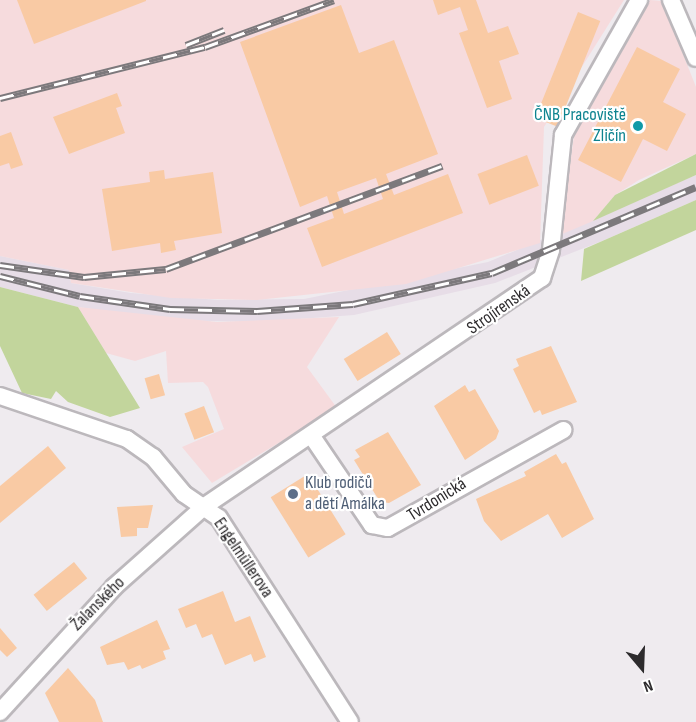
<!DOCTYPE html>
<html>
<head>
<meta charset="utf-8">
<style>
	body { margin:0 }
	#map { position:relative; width:696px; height:722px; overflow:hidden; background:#efebef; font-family:"Sofia Sans Condensed",sans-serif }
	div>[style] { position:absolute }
	.built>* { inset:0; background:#e7dde7 }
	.industrial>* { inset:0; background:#f6dbdd }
	.green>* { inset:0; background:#c2d59c }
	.building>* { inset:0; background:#f9caa4; transform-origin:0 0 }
	.roads { filter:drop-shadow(2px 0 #bcb8bc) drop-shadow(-2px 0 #bcb8bc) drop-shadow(0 2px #bcb8bc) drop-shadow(0 -2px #bcb8bc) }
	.minor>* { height:16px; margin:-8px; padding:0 8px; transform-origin:8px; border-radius:8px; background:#fff }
	.rail>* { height:7px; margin-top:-3.5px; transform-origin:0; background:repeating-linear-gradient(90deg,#fff 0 14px,#7c797c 0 28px); box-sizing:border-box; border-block:2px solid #7c797c }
	.dots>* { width:16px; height:16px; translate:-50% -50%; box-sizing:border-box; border:3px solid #fff; border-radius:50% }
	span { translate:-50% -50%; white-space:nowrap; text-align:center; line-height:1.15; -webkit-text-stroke:4.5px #fff; paint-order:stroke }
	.culture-label { font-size:18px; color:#0d838f }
	.right { translate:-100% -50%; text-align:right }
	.street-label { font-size:18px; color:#2d2b2d }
	.service-label { font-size:18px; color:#4e5e75 }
	.left { translate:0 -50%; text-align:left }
	.north { position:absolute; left:612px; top:638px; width:60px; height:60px; -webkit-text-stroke:4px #fff; paint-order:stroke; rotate:161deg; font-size:16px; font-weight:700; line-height:24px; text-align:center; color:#2d2b2d }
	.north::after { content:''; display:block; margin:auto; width:21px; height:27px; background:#2d2b2d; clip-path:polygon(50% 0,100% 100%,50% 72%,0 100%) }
</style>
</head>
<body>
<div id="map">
	<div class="built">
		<div style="clip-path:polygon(696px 175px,696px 200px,602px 241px,495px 283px,354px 315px,257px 322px,169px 320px,78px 307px,0 287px,0 256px,69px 270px,71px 283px,131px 293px,218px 300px,304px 299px,488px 262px)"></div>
	</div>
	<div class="industrial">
		<div style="clip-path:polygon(0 0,624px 0,544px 127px,540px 243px,406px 284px,257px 300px,171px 298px,71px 283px,69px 270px,0 256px)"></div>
		<div style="clip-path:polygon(650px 0,662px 1px,696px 87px,696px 154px,639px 180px,615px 195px,593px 221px,560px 235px,576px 122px)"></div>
		<div style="clip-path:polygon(78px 307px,217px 322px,339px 317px,307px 367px,337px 408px,212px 483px,182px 447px,224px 429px,208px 387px,203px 382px,168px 383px,166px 351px,135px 361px,106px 353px)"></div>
	</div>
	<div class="green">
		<div style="clip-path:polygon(696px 154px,696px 175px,593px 221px,615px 195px)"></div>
		<div style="clip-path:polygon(696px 200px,696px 230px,581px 281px,584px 249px)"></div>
		<div style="clip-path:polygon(0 287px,78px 307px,140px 408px,110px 417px,68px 402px,56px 391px,51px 399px,22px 393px,0 346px)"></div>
	</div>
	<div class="building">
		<div style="clip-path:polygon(17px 0,146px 0,146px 1px,34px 44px)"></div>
		<div style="clip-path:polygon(433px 0,476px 0,488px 33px,508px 26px,519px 54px,499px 61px,512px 99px,487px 108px,459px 33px,468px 30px,460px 7px,438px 15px)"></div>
		<div style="clip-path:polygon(evenodd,341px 5px,359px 53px,394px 40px,438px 154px,386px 174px,394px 195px,448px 174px,463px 213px,322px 267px,307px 228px,334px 218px,327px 196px,300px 207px,240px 42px,341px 5px,376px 178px,383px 199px,344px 214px,337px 192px,376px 178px)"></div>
		<div style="left:578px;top:12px;width:24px;height:114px;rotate:22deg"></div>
		<div style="clip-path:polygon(637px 47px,680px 69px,663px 102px,686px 114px,667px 151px,643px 139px,621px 182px,578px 160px)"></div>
		<div style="clip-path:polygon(117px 93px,122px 106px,116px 108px,125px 133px,69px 154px,53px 117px)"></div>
		<div style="clip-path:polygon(11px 132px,23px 165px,11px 169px,9px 163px,0 166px,0 136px)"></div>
		<div style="left:527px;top:155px;width:33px;height:53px;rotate:69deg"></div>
		<div style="clip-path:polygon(164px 170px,165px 179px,213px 172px,222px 233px,174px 241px,176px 250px,161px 253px,160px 243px,112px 251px,102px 189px,150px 182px,149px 172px)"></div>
		<div style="left:387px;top:332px;width:26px;height:51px;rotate:58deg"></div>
		<div style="clip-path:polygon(551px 346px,577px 402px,542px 415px,540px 410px,534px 413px,513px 369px,519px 366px,516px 359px)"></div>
		<div style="left:159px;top:374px;width:22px;height:15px;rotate:74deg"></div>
		<div style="clip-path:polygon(465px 385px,469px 392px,475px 389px,499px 431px,496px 439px,465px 460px,434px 406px)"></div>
		<div style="left:204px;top:406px;width:28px;height:21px;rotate:69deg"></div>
		<div style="clip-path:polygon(388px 432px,421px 485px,389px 503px,380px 502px,354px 460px,360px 457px,355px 450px)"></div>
		<div style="clip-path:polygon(48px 446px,66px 468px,0 523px,0 486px)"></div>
		<div style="clip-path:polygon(556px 454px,562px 464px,566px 462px,594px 519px,562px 538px,548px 514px,501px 541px,484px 521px,476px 499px,526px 476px,524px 472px)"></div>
		<div style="left:308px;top:474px;width:71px;height:44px;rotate:58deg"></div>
		<div style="clip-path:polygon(153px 505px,148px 528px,137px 528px,137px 536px,121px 537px,117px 507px)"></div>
		<div style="left:74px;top:562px;width:21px;height:52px;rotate:51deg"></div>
		<div style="clip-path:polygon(223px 591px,235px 622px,250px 616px,266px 657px,254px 662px,251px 654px,225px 665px,212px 634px,202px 638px,196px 624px,186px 628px,178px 609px)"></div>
		<div style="clip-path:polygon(157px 620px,170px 649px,163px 651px,166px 659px,142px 669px,140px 665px,128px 670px,124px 662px,107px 665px,100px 647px)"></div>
		<div style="clip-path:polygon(0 628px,17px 648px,7px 657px,0 650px)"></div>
		<div style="clip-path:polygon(68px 668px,95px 700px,103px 722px,59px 722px,45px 693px)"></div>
	</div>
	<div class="roads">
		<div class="minor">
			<div style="left:671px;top:0;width:63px;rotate:66.7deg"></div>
			<div style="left:0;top:396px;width:134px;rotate:18.7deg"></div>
			<div style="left:127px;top:439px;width:32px;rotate:35deg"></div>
			<div style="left:153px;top:457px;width:48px;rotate:50deg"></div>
			<div style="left:184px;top:494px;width:42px;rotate:34.4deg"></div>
			<div style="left:219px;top:518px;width:242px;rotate:57.3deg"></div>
			<div style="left:311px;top:435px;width:109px;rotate:55.9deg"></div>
			<div style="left:372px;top:525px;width:16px;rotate:11deg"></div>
			<div style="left:388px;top:528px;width:201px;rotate:-29.2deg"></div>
			<div style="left:0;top:712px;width:169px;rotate:-47.6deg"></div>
			<div style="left:114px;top:587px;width:122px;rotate:-41.7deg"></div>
			<div style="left:205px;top:506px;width:407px;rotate:-34.1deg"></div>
			<div style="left:542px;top:278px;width:29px;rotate:-72deg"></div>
			<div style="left:551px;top:250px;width:116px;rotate:-84deg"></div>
			<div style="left:563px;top:135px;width:155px;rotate:-60.6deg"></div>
		</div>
	</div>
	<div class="rail">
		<div style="left:186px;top:45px;width:41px;rotate:-21.5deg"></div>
		<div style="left:0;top:98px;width:211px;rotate:-14deg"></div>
		<div style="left:205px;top:47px;width:137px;rotate:-20deg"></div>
		<div style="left:0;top:265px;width:85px;rotate:8.1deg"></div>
		<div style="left:84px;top:277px;width:82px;rotate:-5.6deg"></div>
		<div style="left:166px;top:269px;width:295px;rotate:-20.5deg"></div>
		<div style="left:0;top:276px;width:82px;rotate:14deg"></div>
		<div style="left:80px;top:296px;width:91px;rotate:8.2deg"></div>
		<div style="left:170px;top:309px;width:87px;rotate:1.3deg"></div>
		<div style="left:257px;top:311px;width:96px;rotate:-4.2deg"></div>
		<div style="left:353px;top:304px;width:142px;rotate:-12.6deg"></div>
		<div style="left:492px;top:273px;width:221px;rotate:-22.9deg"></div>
	</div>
	<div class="dots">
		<div style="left:638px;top:126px;background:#0f9aa8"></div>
		<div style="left:293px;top:494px;background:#5c6f8a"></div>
	</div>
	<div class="culture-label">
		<span class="right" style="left:626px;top:126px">ČNB Pracoviště<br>Zličín</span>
	</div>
	<div class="street-label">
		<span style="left:499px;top:310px;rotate:-35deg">Strojírenská</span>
		<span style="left:437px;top:500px;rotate:-32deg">Tvrdonická</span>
		<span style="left:243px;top:558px;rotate:56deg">Engelmüllerova</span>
		<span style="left:98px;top:604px;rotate:-45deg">Žalanského</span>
	</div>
	<div class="service-label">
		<span class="left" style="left:305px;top:494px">Klub rodičů<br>a dětí Amálka</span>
	</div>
	<div class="north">N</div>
</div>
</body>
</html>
